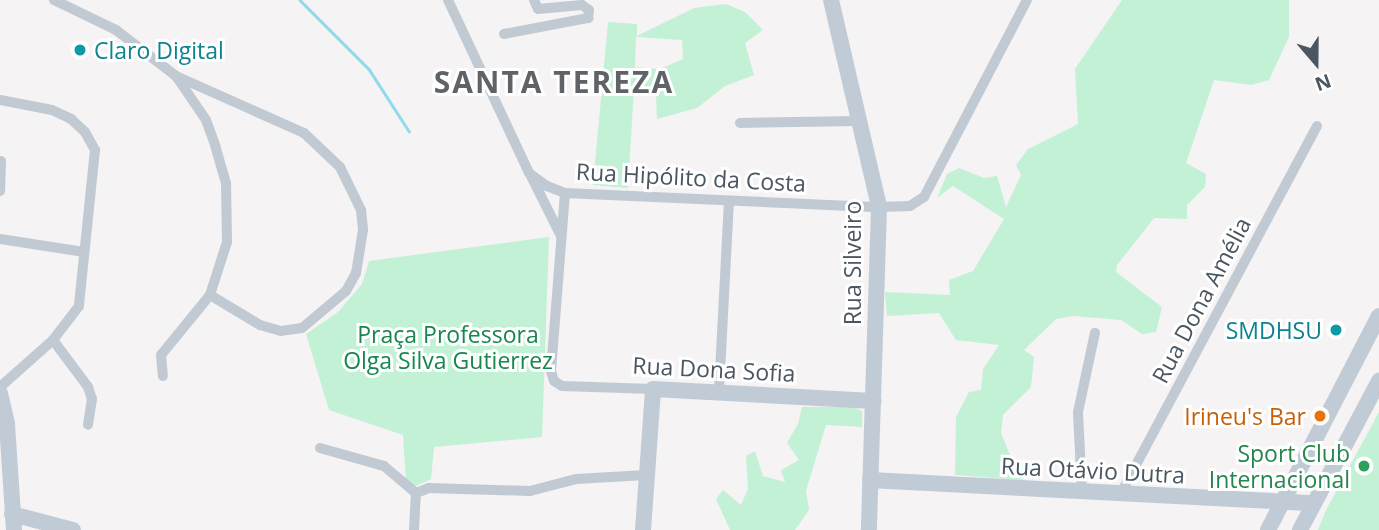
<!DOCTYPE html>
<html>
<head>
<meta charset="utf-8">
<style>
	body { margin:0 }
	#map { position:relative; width:1379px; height:530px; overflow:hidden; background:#f5f3f3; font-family:"Open Sans",sans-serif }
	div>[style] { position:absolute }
	.green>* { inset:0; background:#c3f1d5 }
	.stream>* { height:2.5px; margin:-1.25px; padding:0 1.25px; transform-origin:1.25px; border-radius:1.25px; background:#90daee }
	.street>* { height:10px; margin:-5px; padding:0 5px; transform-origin:5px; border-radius:5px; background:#c1cad2 }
	.secondary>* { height:16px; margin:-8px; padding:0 8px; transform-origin:8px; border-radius:8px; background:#c1cbd6 }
	.dots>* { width:19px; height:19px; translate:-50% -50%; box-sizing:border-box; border:4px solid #fff; border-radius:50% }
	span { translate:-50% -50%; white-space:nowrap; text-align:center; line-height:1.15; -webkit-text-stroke:6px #fff; paint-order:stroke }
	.culture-label { font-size:23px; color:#0d838f }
	.left { translate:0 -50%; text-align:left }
	.right { translate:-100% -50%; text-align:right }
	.street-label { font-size:23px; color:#4a5661 }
	.park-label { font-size:23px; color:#17864f }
	.food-label { font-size:23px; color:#c56008 }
	.leisure-label { font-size:23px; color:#27864d }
	.district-label { font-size:30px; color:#5f6368; font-weight:700; letter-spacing:2px }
	.north { position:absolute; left:1281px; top:28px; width:70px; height:70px; -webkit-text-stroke:5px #fff; paint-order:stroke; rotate:160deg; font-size:19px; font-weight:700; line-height:28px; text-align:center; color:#4a5661 }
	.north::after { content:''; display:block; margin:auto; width:24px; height:32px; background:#4a5661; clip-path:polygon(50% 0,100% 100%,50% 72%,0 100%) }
</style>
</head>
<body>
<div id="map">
	<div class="green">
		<div style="clip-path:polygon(1122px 0,1289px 0,1289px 37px,1269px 80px,1251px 85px,1214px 80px,1186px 163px,1206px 174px,1205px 187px,1187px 205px,1187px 219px,1154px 218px,1117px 265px,1116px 272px,1162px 307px,1156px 332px,1142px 334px,1121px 320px,1073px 316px,1056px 319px,1024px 350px,1034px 357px,1031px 387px,1003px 415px,1001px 433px,1012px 460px,1027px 465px,1028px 476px,1021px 480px,955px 475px,956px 417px,969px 392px,981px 390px,983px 369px,999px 345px,956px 340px,939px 313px,887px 316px,885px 292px,950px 295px,949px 280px,973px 271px,1004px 219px,953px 186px,937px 198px,947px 174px,959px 168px,984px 178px,997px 176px,1006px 207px,1021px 175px,1016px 165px,1028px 149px,1078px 124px,1075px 69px)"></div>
		<div style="clip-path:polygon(evenodd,726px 4px,745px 12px,763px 30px,745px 43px,754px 75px,725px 86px,697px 108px,657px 119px,656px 95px,634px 87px,628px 188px,593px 185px,608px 22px,637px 24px,637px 36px,694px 8px,726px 4px,636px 37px,682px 40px,683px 59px,660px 69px,635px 67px,636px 37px)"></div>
		<div style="clip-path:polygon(549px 237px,542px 437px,434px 447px,431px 479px,414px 487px,406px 480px,403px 435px,329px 410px,306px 334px,338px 312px,362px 284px,369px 261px)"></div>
		<div style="clip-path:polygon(802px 407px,853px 407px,862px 411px,862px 427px,826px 425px,806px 491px,809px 510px,795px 530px,730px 530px,716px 499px,723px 490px,741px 505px,748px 489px,746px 456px,755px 451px,763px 476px,785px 482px,781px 470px,799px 460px,787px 443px,798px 424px)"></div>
		<div style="clip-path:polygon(1379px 412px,1379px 530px,1318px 530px,1326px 510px)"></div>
	</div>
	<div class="stream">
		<div style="left:300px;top:0;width:98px;rotate:45deg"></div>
		<div style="left:369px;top:69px;width:74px;rotate:57.2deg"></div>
	</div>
	<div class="street">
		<div style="left:54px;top:0;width:69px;rotate:25.8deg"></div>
		<div style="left:116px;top:30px;width:76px;rotate:37.5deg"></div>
		<div style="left:176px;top:76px;width:53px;rotate:55.7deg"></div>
		<div style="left:206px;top:120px;width:27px;rotate:70deg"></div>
		<div style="left:215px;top:145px;width:40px;rotate:74deg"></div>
		<div style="left:226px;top:183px;width:59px;rotate:89deg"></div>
		<div style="left:227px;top:242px;width:56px;rotate:107.8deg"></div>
		<div style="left:210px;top:295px;width:77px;rotate:129.2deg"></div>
		<div style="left:161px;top:355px;width:21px;rotate:85deg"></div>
		<div style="left:448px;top:0;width:191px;rotate:64.9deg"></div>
		<div style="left:529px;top:173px;width:22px;rotate:36deg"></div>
		<div style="left:547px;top:186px;width:19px;rotate:21deg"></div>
		<div style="left:565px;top:193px;width:314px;rotate:2.6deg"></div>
		<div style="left:879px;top:207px;width:31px;rotate:-2deg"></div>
		<div style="left:910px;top:206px;width:17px;rotate:-33deg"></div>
		<div style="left:924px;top:197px;width:222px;rotate:-62.4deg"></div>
		<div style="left:504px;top:34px;width:86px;rotate:-10.8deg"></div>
		<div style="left:588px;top:18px;width:8px;rotate:-83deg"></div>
		<div style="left:589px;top:10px;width:9px;rotate:-144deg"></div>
		<div style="left:582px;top:5px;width:44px;rotate:174.8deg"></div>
		<div style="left:538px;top:9px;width:10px;rotate:-114deg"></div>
		<div style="left:176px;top:76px;width:140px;rotate:24deg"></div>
		<div style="left:304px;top:133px;width:50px;rotate:43.4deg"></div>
		<div style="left:340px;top:167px;width:48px;rotate:64deg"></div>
		<div style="left:361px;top:210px;width:20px;rotate:84deg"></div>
		<div style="left:363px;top:230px;width:44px;rotate:99.2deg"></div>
		<div style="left:356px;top:273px;width:21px;rotate:119deg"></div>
		<div style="left:346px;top:291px;width:57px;rotate:139.9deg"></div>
		<div style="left:302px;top:328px;width:21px;rotate:172deg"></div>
		<div style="left:281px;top:331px;width:22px;rotate:-164deg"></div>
		<div style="left:260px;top:325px;width:58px;rotate:-149deg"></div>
		<div style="left:0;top:100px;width:53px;rotate:10.9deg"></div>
		<div style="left:52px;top:110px;width:21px;rotate:25deg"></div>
		<div style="left:71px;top:119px;width:19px;rotate:43deg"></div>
		<div style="left:85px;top:132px;width:21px;rotate:61deg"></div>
		<div style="left:95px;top:150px;width:157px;rotate:95.9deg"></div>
		<div style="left:79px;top:306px;width:43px;rotate:127.4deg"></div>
		<div style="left:53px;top:340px;width:71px;rotate:138.4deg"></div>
		<div style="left:740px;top:123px;width:119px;rotate:-1deg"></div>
		<div style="left:531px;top:176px;width:67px;rotate:63.4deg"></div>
		<div style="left:0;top:191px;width:30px;rotate:-88deg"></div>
		<div style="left:565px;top:193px;width:179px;rotate:94.5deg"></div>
		<div style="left:551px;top:371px;width:10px;rotate:73deg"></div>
		<div style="left:554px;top:381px;width:9px;rotate:32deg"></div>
		<div style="left:562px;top:386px;width:91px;rotate:1.9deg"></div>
		<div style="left:0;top:239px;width:85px;rotate:8.8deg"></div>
		<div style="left:53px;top:340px;width:59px;rotate:53.3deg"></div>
		<div style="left:88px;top:387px;width:13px;rotate:72deg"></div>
		<div style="left:92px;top:399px;width:26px;rotate:99deg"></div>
		<div style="left:719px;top:391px;width:189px;rotate:-87deg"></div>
		<div style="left:320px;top:448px;width:66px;rotate:15.7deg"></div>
		<div style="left:384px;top:466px;width:42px;rotate:40.2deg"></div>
		<div style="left:1082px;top:492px;width:80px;rotate:-92.9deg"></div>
		<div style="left:1078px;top:412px;width:81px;rotate:-77.9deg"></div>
		<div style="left:416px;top:493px;width:14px;rotate:-21deg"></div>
		<div style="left:429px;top:488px;width:101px;rotate:1.7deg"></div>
		<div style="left:530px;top:491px;width:48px;rotate:-14.6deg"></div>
		<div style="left:576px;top:479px;width:70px;rotate:-3.3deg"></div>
		<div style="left:1121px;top:493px;width:416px;rotate:-61.9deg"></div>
		<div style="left:414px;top:530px;width:37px;rotate:-87deg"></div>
	</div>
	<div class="secondary">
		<div style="left:831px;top:0;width:212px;rotate:76.9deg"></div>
		<div style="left:879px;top:207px;width:323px;rotate:91.8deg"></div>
		<div style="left:0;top:393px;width:32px;rotate:77deg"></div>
		<div style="left:7px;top:424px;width:106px;rotate:86.2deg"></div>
		<div style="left:870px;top:480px;width:443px;rotate:3deg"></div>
		<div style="left:12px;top:514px;width:63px;rotate:14.7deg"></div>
		<div style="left:643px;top:530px;width:141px;rotate:-85.9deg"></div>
		<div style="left:653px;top:389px;width:221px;rotate:3.1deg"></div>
		<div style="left:1268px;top:530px;width:241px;rotate:-62.6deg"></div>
		<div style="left:1300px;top:530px;width:169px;rotate:-62.1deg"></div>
	</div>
	<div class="dots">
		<div style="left:80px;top:50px;background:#0f9aa8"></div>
		<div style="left:1336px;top:330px;background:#0f9aa8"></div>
		<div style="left:1320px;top:416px;background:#e8710a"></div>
		<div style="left:1364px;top:466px;background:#2e9e5b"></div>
	</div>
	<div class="culture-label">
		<span class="left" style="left:94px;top:50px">Claro Digital</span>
		<span class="right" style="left:1322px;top:330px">SMDHSU</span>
	</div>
	<div class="street-label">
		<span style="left:691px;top:177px;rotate:3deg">Rua Hipólito da Costa</span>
		<span style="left:852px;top:263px;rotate:-90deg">Rua Silveiro</span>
		<span style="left:1201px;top:300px;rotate:-62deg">Rua Dona Amélia</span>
		<span style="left:714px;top:369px;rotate:3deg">Rua Dona Sofia</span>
		<span style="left:1093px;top:470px;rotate:3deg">Rua Otávio Dutra</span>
	</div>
	<div class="park-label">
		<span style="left:448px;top:347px">Praça Professora<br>Olga Silva Gutierrez</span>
	</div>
	<div class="food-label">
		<span class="right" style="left:1306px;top:416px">Irineu's Bar</span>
	</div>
	<div class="leisure-label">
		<span class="right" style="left:1350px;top:466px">Sport Club<br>Internacional</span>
	</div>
	<div class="district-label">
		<span style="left:554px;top:82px">SANTA TEREZA</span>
	</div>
	<div class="north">N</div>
</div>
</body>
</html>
